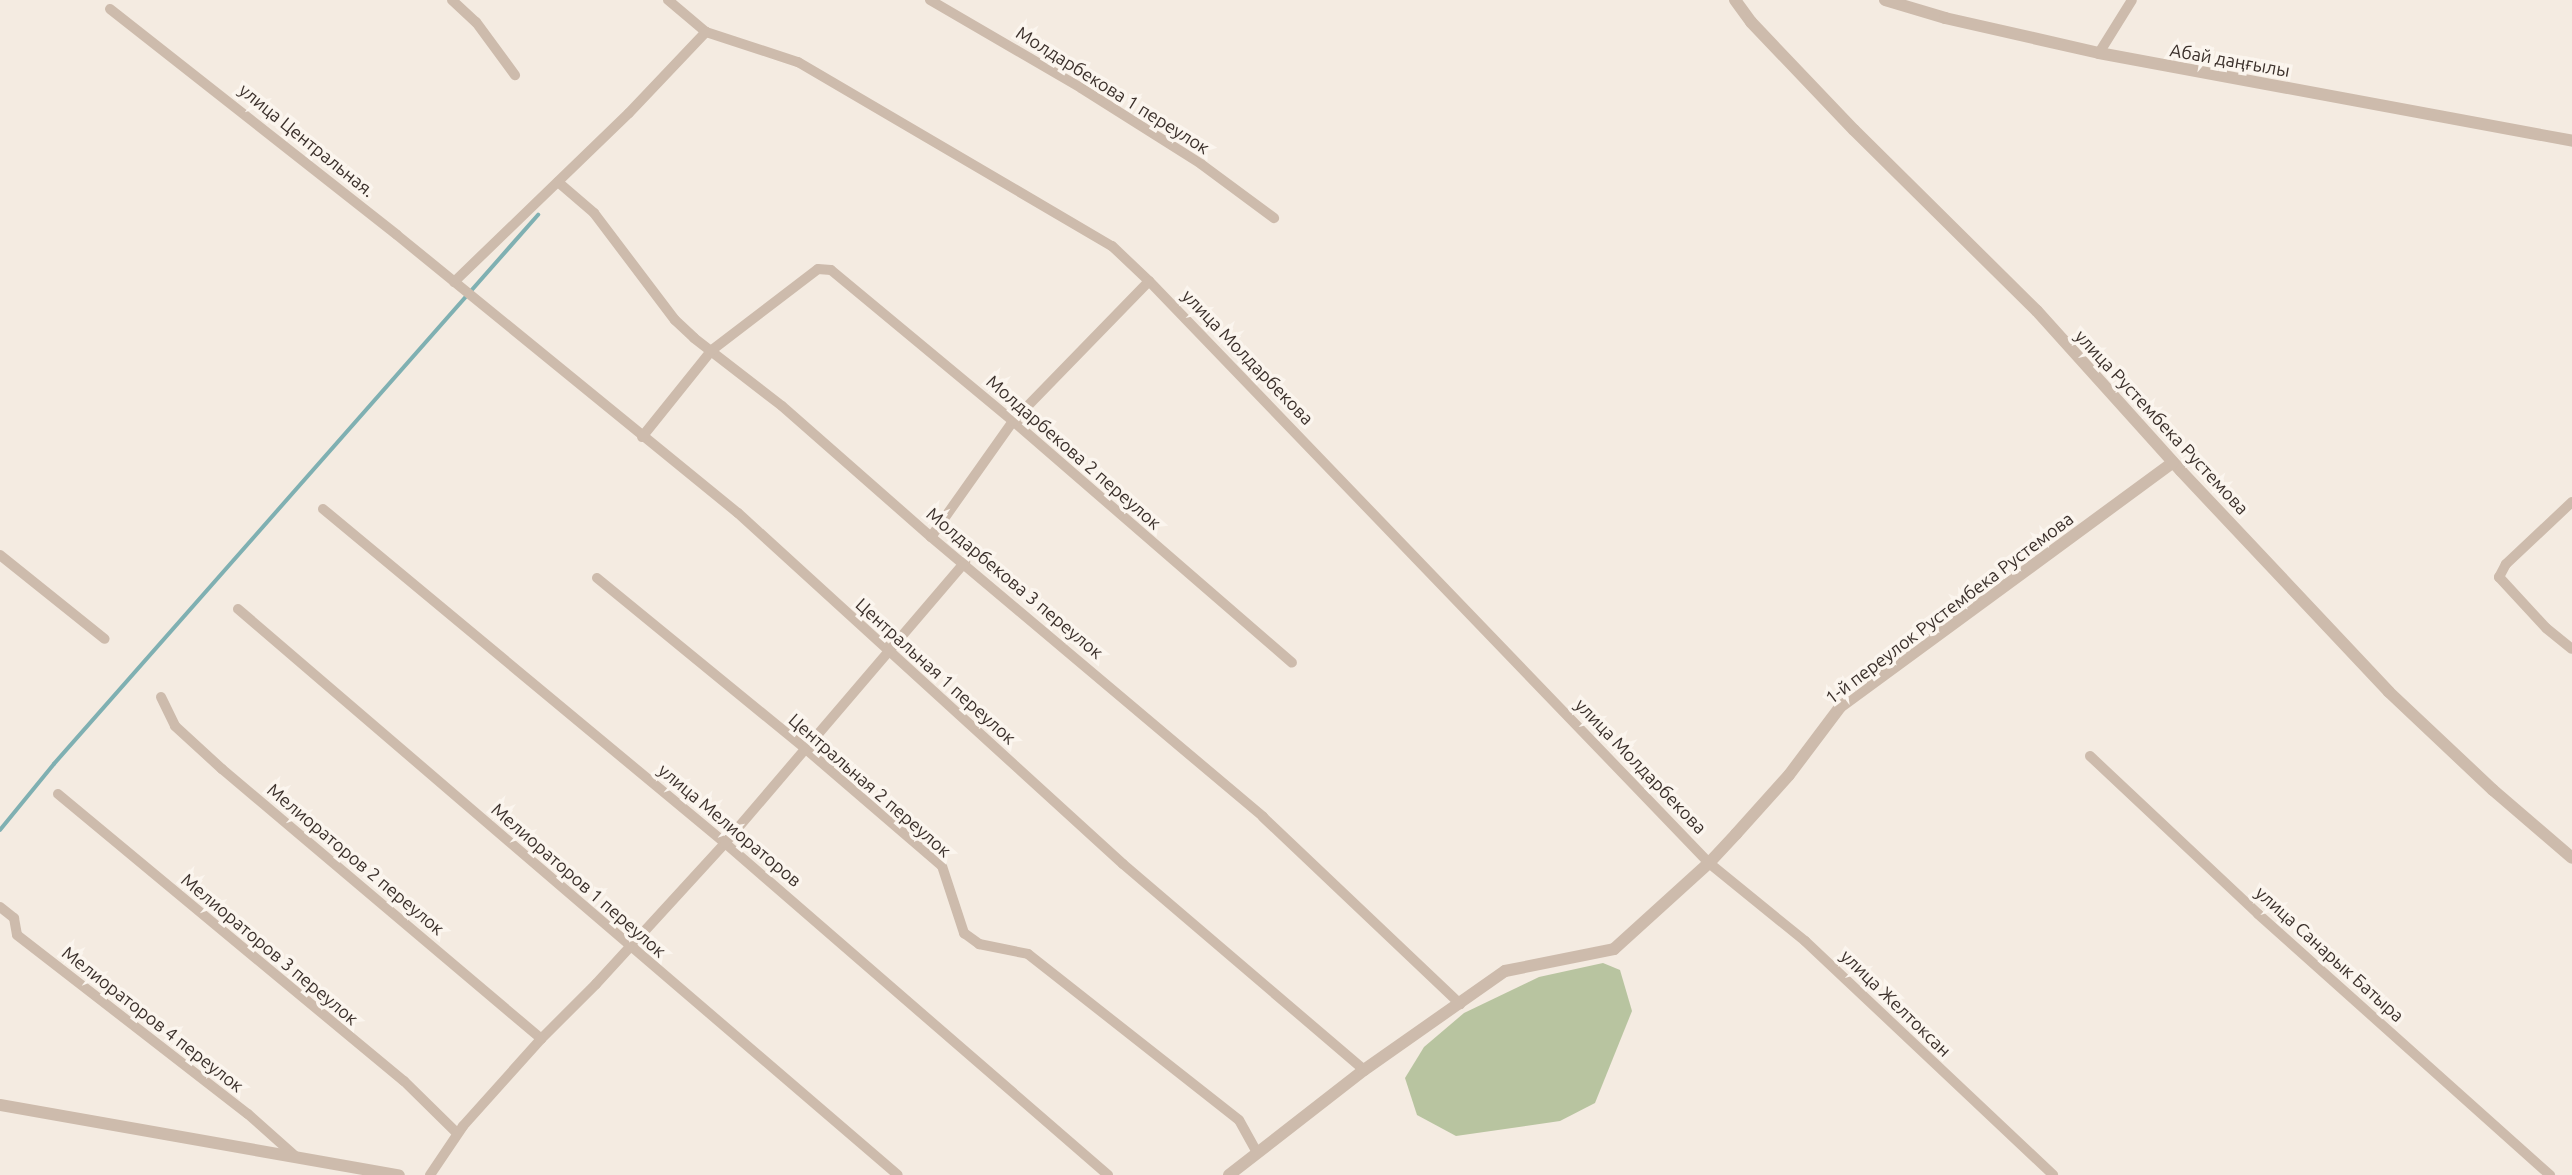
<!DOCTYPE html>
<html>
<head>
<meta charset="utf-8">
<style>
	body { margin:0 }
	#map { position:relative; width:2572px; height:1175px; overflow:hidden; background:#f4ebe1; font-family:Ubuntu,sans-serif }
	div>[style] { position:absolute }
	.green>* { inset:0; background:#b8c4a0 }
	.stream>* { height:3.5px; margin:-1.75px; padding:0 1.75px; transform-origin:1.75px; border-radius:1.75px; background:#7fb0b2 }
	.minor>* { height:10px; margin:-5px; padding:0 5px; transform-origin:5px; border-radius:5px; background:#cdbbac }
	.tertiary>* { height:12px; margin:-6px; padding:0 6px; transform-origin:6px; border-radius:6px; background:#cdbbac }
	span { translate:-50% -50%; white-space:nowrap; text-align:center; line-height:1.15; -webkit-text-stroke:7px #fbf5ee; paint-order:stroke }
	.street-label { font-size:18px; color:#3b302b }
</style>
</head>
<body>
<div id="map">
	<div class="green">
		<div style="clip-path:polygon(1603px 963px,1620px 970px,1632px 1011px,1595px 1103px,1560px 1121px,1456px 1136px,1417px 1115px,1405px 1078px,1424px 1047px,1464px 1013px,1539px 977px)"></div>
	</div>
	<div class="stream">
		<div style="left:0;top:830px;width:85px;rotate:-50.7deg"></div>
		<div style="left:54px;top:764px;width:732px;rotate:-48.6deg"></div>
	</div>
	<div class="minor">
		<div style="left:452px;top:0;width:33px;rotate:43deg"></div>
		<div style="left:476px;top:22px;width:66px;rotate:53.7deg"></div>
		<div style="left:668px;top:0;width:50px;rotate:40.1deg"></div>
		<div style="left:706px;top:32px;width:97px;rotate:18.1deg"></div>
		<div style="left:798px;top:62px;width:364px;rotate:30.4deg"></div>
		<div style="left:1112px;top:246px;width:51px;rotate:43.4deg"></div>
		<div style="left:1149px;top:281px;width:808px;rotate:46.1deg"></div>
		<div style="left:1709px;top:863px;width:124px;rotate:39.1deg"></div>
		<div style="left:1805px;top:941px;width:341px;rotate:43.3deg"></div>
		<div style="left:930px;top:0;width:175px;rotate:30.2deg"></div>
		<div style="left:1081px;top:88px;width:142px;rotate:32.3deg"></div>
		<div style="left:1201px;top:164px;width:91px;rotate:36.5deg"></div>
		<div style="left:110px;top:9px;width:365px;rotate:38.2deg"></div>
		<div style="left:397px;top:235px;width:440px;rotate:39.2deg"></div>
		<div style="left:738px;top:513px;width:521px;rotate:42.36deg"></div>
		<div style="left:1123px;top:864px;width:317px;rotate:40.5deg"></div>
		<div style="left:2099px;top:53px;width:62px;rotate:-58.1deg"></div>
		<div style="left:558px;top:182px;width:48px;rotate:40.7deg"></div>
		<div style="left:594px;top:213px;width:134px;rotate:52.9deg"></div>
		<div style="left:675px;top:320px;width:26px;rotate:43deg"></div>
		<div style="left:694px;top:338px;width:111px;rotate:37.7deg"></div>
		<div style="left:782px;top:406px;width:198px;rotate:41.3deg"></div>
		<div style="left:931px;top:537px;width:434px;rotate:40.1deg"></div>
		<div style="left:1263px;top:817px;width:272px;rotate:43.5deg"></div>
		<div style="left:454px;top:282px;width:243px;rotate:-44deg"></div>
		<div style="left:629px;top:113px;width:112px;rotate:-46.5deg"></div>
		<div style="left:642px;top:437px;width:112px;rotate:-51.2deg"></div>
		<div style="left:712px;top:350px;width:133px;rotate:-37.4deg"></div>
		<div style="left:818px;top:269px;width:13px;rotate:4deg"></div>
		<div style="left:831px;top:270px;width:236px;rotate:39.7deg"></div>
		<div style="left:1013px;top:421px;width:369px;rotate:40.9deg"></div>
		<div style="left:2572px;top:502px;width:91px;rotate:136.8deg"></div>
		<div style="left:2506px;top:564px;width:15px;rotate:118deg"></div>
		<div style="left:2499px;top:577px;width:69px;rotate:47.3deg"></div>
		<div style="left:2546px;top:628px;width:33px;rotate:39deg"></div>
		<div style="left:323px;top:509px;width:523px;rotate:39.72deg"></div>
		<div style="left:725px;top:843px;width:507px;rotate:40.92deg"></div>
		<div style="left:931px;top:537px;width:142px;rotate:-54.7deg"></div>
		<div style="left:1013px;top:421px;width:195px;rotate:-45.8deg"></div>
		<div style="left:0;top:555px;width:134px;rotate:38.7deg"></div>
		<div style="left:597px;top:578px;width:271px;rotate:39.3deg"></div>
		<div style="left:807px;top:750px;width:178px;rotate:40.7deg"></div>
		<div style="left:942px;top:866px;width:71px;rotate:71.8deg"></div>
		<div style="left:964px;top:933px;width:19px;rotate:36deg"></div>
		<div style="left:979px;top:944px;width:50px;rotate:11.5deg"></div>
		<div style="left:1028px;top:954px;width:268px;rotate:38.2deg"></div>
		<div style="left:1239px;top:1120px;width:38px;rotate:61deg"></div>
		<div style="left:238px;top:609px;width:869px;rotate:40.62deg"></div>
		<div style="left:161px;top:697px;width:32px;rotate:64deg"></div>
		<div style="left:175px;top:726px;width:64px;rotate:42.5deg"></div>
		<div style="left:222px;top:769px;width:418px;rotate:40.2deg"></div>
		<div style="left:2090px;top:756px;width:231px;rotate:43.2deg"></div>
		<div style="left:2258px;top:914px;width:392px;rotate:41.8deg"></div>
		<div style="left:58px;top:794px;width:450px;rotate:39.7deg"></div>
		<div style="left:404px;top:1081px;width:74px;rotate:44.5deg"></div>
		<div style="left:0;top:907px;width:18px;rotate:38deg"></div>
		<div style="left:14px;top:918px;width:17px;rotate:80deg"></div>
		<div style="left:17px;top:935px;width:292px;rotate:37.8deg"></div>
		<div style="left:248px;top:1114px;width:62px;rotate:41.7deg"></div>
		<div style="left:430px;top:1175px;width:59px;rotate:-56deg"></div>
		<div style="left:463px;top:1126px;width:117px;rotate:-48.1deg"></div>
		<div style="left:541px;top:1039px;width:78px;rotate:-45deg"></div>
		<div style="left:596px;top:984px;width:191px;rotate:-47.5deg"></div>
		<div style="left:725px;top:843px;width:370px;rotate:-49.5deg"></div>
	</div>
	<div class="tertiary">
		<div style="left:1735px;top:0;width:27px;rotate:54deg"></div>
		<div style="left:1751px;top:22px;width:149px;rotate:46.4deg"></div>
		<div style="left:1854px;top:130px;width:257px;rotate:44.7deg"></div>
		<div style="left:2037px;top:311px;width:215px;rotate:48deg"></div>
		<div style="left:2181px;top:471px;width:303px;rotate:46.7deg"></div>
		<div style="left:2389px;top:692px;width:143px;rotate:43.3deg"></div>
		<div style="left:2493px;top:790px;width:104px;rotate:40.7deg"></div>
		<div style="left:1885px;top:0;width:63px;rotate:16.7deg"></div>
		<div style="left:1945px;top:18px;width:158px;rotate:12.8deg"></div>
		<div style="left:2099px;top:53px;width:481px;rotate:10.5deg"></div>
		<div style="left:0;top:1105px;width:405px;rotate:10deg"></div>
		<div style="left:1229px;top:1175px;width:171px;rotate:-37.9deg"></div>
		<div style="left:1364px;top:1070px;width:172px;rotate:-35.1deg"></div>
		<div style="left:1505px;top:971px;width:111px;rotate:-11.4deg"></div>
		<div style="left:1614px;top:949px;width:128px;rotate:-42.2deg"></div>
		<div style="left:1709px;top:863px;width:40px;rotate:-47deg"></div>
		<div style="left:1736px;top:834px;width:79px;rotate:-48.1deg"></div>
		<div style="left:1789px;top:775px;width:85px;rotate:-53.1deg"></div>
		<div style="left:1840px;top:707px;width:413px;rotate:-36.3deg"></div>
	</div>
	<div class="street-label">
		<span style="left:2230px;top:60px;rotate:10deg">Абай даңғылы</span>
		<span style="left:1113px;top:90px;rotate:32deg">Молдарбекова 1 переулок</span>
		<span style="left:307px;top:140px;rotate:39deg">улица Центральная.</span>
		<span style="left:1248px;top:357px;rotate:46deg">улица Молдарбекова</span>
		<span style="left:2162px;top:422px;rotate:47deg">улица Рустембека Рустемова</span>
		<span style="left:1074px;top:452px;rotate:41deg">Молдарбекова 2 переулок</span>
		<span style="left:1015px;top:583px;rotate:40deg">Молдарбекова 3 переулок</span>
		<span style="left:1949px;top:608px;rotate:-37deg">1-й переулок Рустембека Рустемова</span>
		<span style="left:936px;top:671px;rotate:42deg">Центральная 1 переулок</span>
		<span style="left:1641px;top:766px;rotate:46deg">улица Молдарбекова</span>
		<span style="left:870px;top:785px;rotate:41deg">Центральная 2 переулок</span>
		<span style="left:730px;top:825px;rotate:40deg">улица Мелиораторов</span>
		<span style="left:356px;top:859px;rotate:40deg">Мелиораторов 2 переулок</span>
		<span style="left:579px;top:880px;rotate:41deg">Мелиораторов 1 переулок</span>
		<span style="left:270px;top:949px;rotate:40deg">Мелиораторов 3 переулок</span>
		<span style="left:2330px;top:954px;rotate:42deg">улица Санарык Батыра</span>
		<span style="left:1896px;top:1003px;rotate:44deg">улица Желтоксан</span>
		<span style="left:153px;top:1019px;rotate:38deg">Мелиораторов 4 переулок</span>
	</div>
</div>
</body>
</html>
